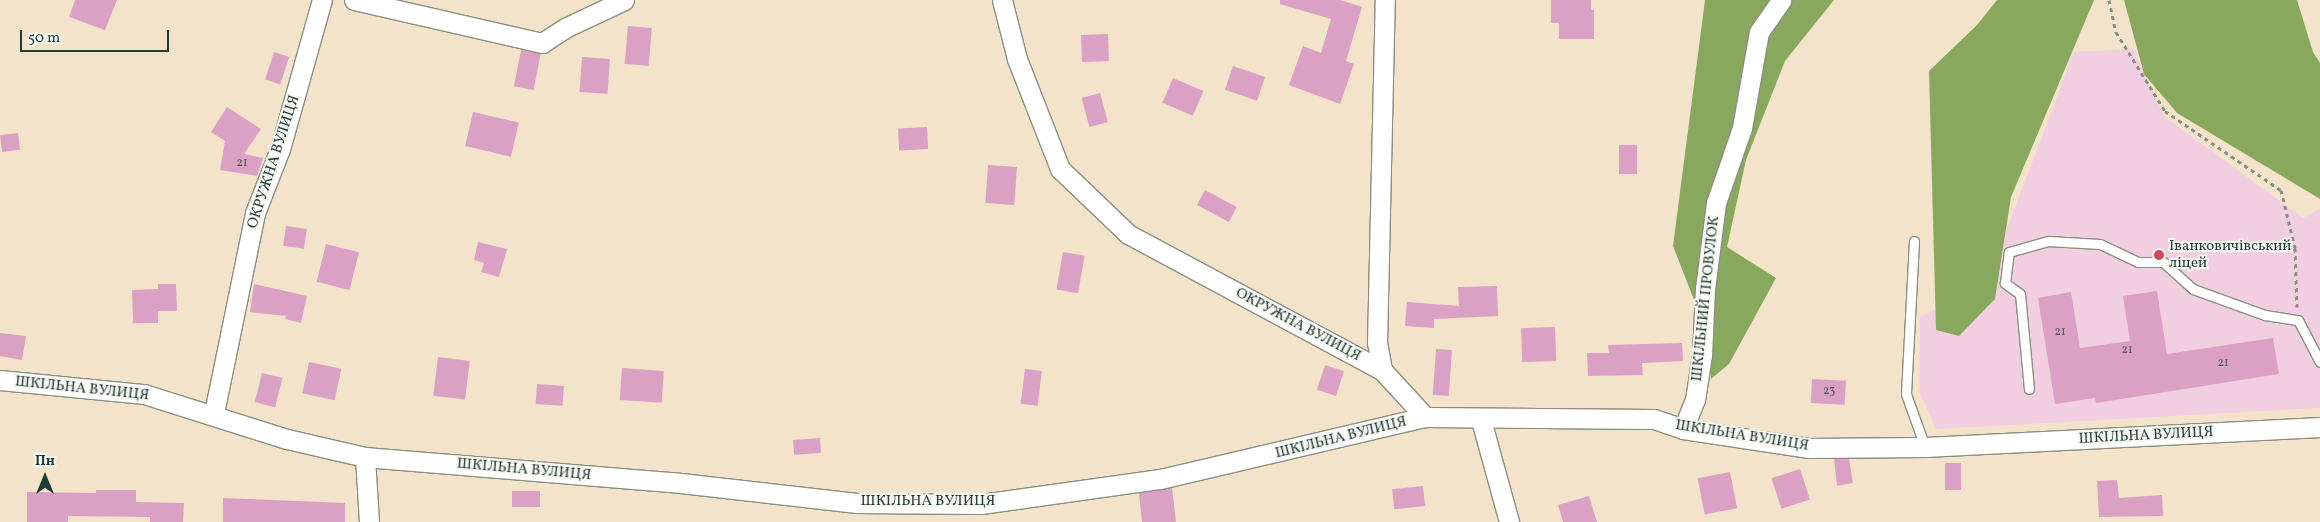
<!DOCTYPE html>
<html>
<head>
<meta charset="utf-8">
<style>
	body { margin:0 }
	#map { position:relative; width:2320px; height:522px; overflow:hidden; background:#f3e3cb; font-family:Vollkorn,serif }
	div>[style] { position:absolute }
	.built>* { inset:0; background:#f2cfe0 }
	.forest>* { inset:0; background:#88a95d }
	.building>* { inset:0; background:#daa1c4; transform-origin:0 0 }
	.path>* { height:3px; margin-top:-1.5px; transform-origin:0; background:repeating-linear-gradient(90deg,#899080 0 4px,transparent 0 8px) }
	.roads { filter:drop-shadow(1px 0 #899080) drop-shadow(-1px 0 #899080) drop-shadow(0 1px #899080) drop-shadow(0 -1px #899080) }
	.service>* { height:9px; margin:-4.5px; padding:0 4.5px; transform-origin:4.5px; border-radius:4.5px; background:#fff }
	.minor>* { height:19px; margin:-9.5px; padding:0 9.5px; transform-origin:9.5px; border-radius:9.5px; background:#fff }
	.dots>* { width:14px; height:14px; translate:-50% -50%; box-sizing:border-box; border:2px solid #f6f6f2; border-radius:50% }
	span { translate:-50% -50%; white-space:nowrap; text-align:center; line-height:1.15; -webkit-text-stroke:4px #f6f6f2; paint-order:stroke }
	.number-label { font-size:12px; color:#4e5658 }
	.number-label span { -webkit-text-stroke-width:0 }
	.street-label { font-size:15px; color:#1f3d34 }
	.poi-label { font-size:15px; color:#1f3d34 }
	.left { translate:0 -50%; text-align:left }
	.north { position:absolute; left:20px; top:452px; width:50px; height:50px; -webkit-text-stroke:4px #f6f6f2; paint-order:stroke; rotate:0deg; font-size:14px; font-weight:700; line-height:20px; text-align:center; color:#1f3d34 }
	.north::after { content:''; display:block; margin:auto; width:18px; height:22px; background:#1f3d34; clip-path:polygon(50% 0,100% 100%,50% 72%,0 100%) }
	.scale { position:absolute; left:20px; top:30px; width:149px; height:22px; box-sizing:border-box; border:2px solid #1f3d34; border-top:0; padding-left:6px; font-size:15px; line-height:18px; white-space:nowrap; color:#1f3d34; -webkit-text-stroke:4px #f6f6f2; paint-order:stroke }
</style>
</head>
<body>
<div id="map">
	<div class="built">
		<div style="clip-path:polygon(2133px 49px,2164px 116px,2303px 218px,2320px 208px,2320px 408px,1936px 429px,1919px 392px,1920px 316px,1983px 292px,2074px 52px)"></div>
	</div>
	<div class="forest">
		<div style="clip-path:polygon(1705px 0,1834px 0,1785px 61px,1746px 160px,1727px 247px,1776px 278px,1729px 364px,1711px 379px,1707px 333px,1673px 246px)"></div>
		<div style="clip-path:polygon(1997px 0,2094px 0,2011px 197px,1995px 299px,1959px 336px,1936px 330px,1929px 71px,1977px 25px)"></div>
		<div style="clip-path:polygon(2124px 0,2297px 0,2313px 52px,2320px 63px,2320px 199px,2177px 113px,2144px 74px)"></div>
	</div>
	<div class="building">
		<div style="clip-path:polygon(75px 0,117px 0,105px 30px,69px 17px)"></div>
		<div style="clip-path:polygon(1280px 0,1340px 0,1362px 7px,1346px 61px,1354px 64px,1340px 104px,1289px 85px,1303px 46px,1321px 53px,1331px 19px,1280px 4px)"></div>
		<div style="clip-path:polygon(1551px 0,1591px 0,1591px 10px,1594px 10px,1594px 39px,1559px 39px,1559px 23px,1551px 23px)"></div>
		<div style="left:628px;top:26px;width:24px;height:38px;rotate:5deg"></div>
		<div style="left:1108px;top:34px;width:27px;height:27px;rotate:88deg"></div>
		<div style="left:521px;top:50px;width:20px;height:37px;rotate:11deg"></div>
		<div style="left:274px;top:52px;width:16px;height:29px;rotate:18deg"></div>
		<div style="left:582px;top:57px;width:28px;height:35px;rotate:4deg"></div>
		<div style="left:1233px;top:66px;width:34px;height:25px;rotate:19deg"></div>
		<div style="left:1173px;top:78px;width:33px;height:27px;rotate:23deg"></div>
		<div style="left:1100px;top:93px;width:30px;height:19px;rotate:75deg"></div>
		<div style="clip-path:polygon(227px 107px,261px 129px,244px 154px,263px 158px,257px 176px,220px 170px,225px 141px,211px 132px)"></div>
		<div style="left:473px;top:112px;width:47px;height:35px;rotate:13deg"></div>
		<div style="left:927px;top:127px;width:22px;height:29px;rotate:87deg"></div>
		<div style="left:18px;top:133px;width:17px;height:18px;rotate:83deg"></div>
		<div style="left:1619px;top:145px;width:18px;height:29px"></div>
		<div style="left:988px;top:165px;width:29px;height:38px;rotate:4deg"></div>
		<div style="left:1205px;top:190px;width:36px;height:17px;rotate:28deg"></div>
		<div style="left:286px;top:226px;width:21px;height:20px;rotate:8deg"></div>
		<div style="clip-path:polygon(478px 242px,507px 249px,499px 277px,481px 272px,484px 263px,474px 260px)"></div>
		<div style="left:326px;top:244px;width:34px;height:39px;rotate:14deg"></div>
		<div style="left:1063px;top:252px;width:22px;height:38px;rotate:10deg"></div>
		<div style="clip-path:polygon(158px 284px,176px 284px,177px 311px,158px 311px,158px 323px,133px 323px,132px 290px,158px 289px)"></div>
		<div style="clip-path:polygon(254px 284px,307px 296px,301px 323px,285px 319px,286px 316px,250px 312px)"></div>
		<div style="clip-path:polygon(1497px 286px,1498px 316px,1434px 319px,1434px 328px,1405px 326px,1407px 302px,1459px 306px,1458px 287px)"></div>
		<div style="clip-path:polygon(2157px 291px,2167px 354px,2273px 338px,2279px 374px,2096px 403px,2095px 398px,2055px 404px,2038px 298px,2071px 292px,2080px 348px,2130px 341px,2123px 296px)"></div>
		<div style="left:1555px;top:327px;width:34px;height:34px;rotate:88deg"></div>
		<div style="clip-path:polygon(0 333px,26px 336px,22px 360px,0 356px)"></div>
		<div style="clip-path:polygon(1682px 343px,1683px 361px,1642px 363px,1643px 375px,1588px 376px,1587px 353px,1609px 353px,1608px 345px)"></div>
		<div style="left:1436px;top:349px;width:16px;height:46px;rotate:4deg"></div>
		<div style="left:438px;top:357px;width:32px;height:39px;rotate:7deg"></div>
		<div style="left:309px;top:362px;width:33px;height:32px;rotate:12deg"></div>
		<div style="left:1325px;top:365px;width:20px;height:26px;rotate:18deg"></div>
		<div style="left:622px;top:368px;width:42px;height:32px;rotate:4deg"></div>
		<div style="left:1025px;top:369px;width:17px;height:35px;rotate:7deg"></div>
		<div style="left:262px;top:373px;width:21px;height:30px;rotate:14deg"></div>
		<div style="left:1812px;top:379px;width:34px;height:24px;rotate:3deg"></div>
		<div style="left:537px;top:384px;width:27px;height:20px;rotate:4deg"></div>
		<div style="left:820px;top:438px;width:15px;height:27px;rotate:86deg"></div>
		<div style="clip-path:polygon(1834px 459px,1849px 459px,1853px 483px,1837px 486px)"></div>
		<div style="left:1945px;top:463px;width:16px;height:27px"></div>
		<div style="left:1800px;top:469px;width:32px;height:30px;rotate:72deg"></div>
		<div style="left:1730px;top:472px;width:37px;height:33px;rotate:79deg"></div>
		<div style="clip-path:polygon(2117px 480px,2119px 498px,2162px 495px,2163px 516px,2099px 517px,2097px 481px)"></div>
		<div style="left:1423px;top:486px;width:20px;height:31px;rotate:84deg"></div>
		<div style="clip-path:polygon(1172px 488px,1176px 522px,1142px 522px,1139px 493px)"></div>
		<div style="clip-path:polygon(96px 490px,136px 490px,136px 502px,184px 503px,183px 522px,150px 522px,150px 517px,68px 516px,68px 522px,27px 522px,27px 492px,96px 493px)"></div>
		<div style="left:512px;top:491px;width:28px;height:16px"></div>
		<div style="clip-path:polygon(1589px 496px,1597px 522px,1563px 522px,1558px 505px)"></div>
		<div style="clip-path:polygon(223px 498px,345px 503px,345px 522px,223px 522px)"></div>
	</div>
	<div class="path">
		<div style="left:2109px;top:0;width:33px;rotate:78deg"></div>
		<div style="left:2116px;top:32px;width:93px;rotate:58.2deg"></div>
		<div style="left:2165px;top:111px;width:140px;rotate:34.3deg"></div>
		<div style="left:2281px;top:190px;width:60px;rotate:76.4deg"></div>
		<div style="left:2295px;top:248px;width:59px;rotate:88.1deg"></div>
	</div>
	<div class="roads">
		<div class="service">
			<div style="left:1914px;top:241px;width:153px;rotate:93deg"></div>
			<div style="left:1906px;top:394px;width:56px;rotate:70.3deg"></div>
			<div style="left:2029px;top:389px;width:95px;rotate:-95.4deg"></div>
			<div style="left:2020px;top:294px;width:19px;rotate:-144deg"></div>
			<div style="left:2005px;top:283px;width:31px;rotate:-83deg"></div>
			<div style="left:2009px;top:252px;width:41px;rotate:-15.8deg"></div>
			<div style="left:2048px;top:241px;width:52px;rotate:3.3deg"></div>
			<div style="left:2100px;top:244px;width:42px;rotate:25.3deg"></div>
			<div style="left:2138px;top:262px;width:25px"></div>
			<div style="left:2163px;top:262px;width:40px;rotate:42deg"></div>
			<div style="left:2193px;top:289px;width:77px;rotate:19.9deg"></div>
			<div style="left:2265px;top:315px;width:33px;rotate:9deg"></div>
			<div style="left:2298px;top:320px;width:47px;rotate:62.4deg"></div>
		</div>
		<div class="minor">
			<div style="left:354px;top:0;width:193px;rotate:12.9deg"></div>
			<div style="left:542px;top:43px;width:30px;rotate:-33deg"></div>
			<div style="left:567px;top:27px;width:63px;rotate:-25.3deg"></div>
			<div style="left:1002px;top:0;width:61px;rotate:75.7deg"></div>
			<div style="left:1017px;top:59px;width:118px;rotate:68.6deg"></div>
			<div style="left:1060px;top:169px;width:94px;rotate:43.7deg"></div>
			<div style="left:1128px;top:234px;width:288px;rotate:28.2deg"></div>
			<div style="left:1382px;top:370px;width:27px;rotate:-100deg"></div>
			<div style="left:1377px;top:343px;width:343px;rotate:-88.7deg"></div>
			<div style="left:1382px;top:370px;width:64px;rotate:47.5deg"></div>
			<div style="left:0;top:380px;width:145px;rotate:5.6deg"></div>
			<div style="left:144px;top:394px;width:150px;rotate:17.5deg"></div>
			<div style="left:287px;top:439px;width:80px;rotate:13deg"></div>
			<div style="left:365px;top:457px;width:308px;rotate:4.7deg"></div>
			<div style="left:672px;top:482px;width:186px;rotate:6.5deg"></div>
			<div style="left:857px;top:503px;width:124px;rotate:0.5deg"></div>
			<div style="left:981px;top:504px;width:181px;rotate:-8deg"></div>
			<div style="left:1160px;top:479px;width:272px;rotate:-13.2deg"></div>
			<div style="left:1425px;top:417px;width:229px;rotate:0.5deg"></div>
			<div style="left:1654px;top:419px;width:31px;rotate:19deg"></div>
			<div style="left:1683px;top:429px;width:126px;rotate:8.6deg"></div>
			<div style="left:1808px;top:448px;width:117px;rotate:-0.5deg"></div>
			<div style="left:1925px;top:447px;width:396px;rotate:-2.9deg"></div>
			<div style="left:214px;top:413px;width:204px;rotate:-78.4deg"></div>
			<div style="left:255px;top:213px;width:69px;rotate:-68.7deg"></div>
			<div style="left:280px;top:149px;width:155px;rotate:-74.3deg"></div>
			<div style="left:1481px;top:420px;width:106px;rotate:74.6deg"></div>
			<div style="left:1683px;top:429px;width:31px;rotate:-68deg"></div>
			<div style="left:1695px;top:400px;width:46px;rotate:-81.2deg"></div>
			<div style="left:1702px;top:355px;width:66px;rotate:-87.4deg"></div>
			<div style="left:1705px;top:289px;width:87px;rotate:-82.7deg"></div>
			<div style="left:1716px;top:203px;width:79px;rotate:-70.9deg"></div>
			<div style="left:1742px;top:128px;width:97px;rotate:-80deg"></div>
			<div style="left:1759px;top:32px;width:39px;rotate:-55deg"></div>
			<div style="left:365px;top:457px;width:65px;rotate:86.5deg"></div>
		</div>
	</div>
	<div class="dots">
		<div style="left:2159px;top:255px;background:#d1495b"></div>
	</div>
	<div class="number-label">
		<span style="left:242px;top:164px">21</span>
		<span style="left:2060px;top:333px">21</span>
		<span style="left:2127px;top:351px">21</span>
		<span style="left:2223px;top:364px">21</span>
		<span style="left:1829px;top:392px">23</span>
	</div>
	<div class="street-label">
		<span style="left:274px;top:162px;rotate:-72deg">ОКРУЖНА ВУЛИЦЯ</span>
		<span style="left:1706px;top:299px;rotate:-84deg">ШКІЛЬНИЙ ПРОВУЛОК</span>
		<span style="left:1298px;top:325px;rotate:28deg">ОКРУЖНА ВУЛИЦЯ</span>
		<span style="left:82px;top:389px;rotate:6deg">ШКІЛЬНА ВУЛИЦЯ</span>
		<span style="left:1742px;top:436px;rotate:9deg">ШКІЛЬНА ВУЛИЦЯ</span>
		<span style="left:2146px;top:436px;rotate:-3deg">ШКІЛЬНА ВУЛИЦЯ</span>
		<span style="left:1341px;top:438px;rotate:-14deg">ШКІЛЬНА ВУЛИЦЯ</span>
		<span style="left:524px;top:470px;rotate:5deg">ШКІЛЬНА ВУЛИЦЯ</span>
		<span style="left:928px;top:502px">ШКІЛЬНА ВУЛИЦЯ</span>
	</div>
	<div class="poi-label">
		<span class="left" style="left:2169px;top:255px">Іванковичівський<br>ліцей</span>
	</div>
	<div class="north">Пн</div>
	<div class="scale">50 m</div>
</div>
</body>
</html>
